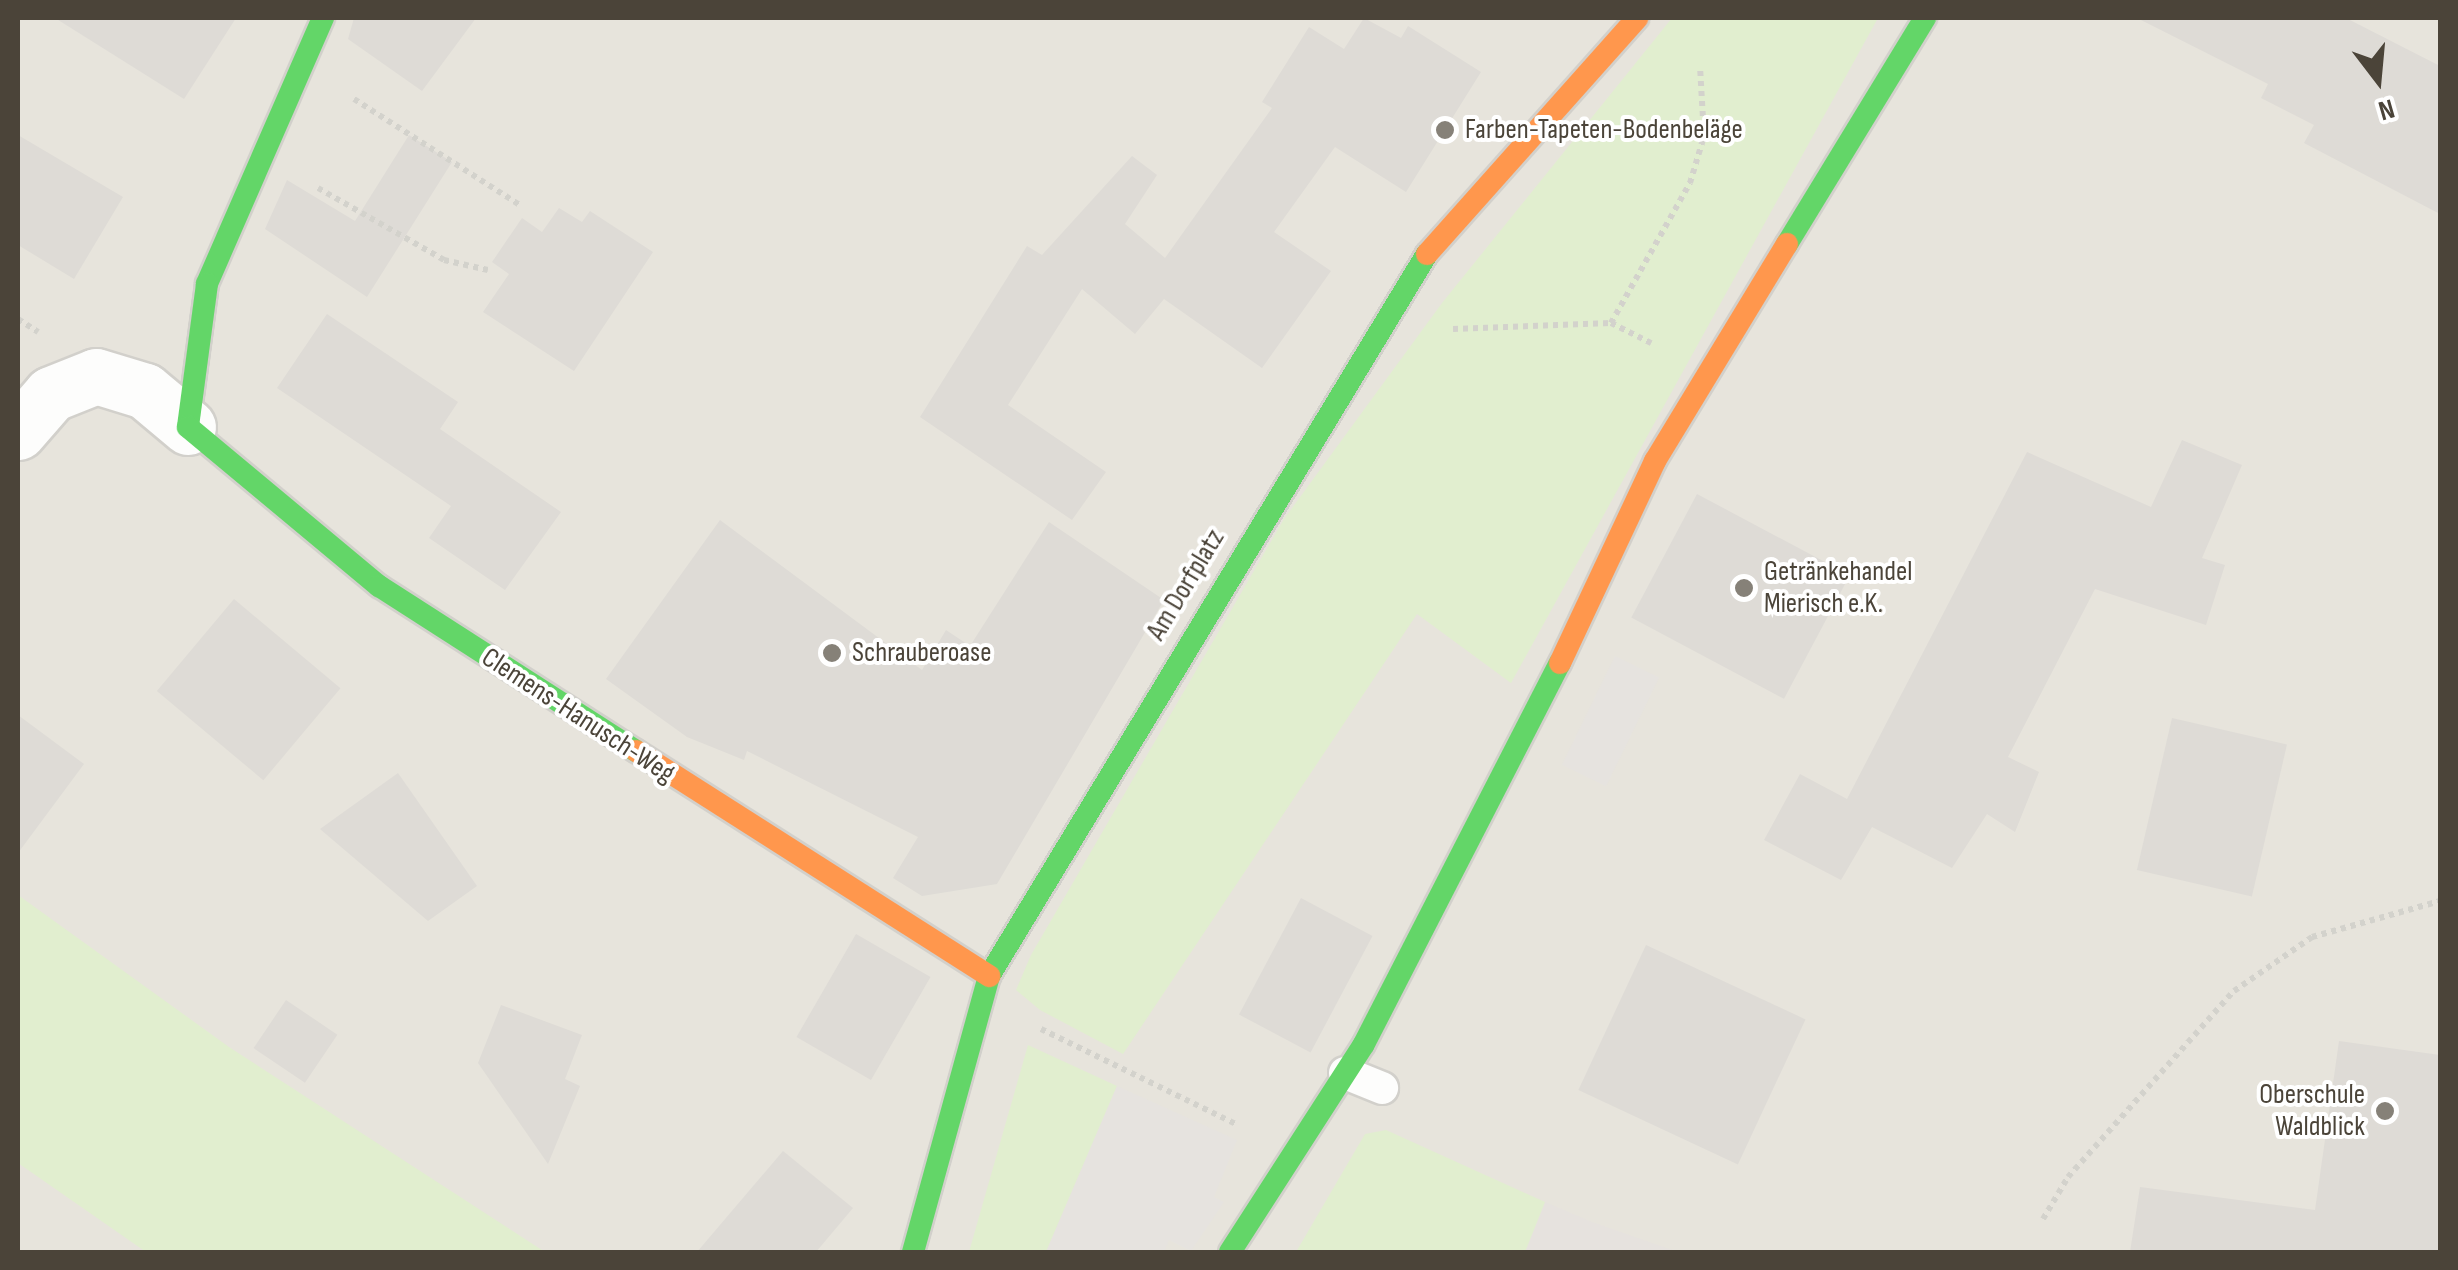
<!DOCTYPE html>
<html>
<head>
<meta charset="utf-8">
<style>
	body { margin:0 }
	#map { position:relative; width:2458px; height:1270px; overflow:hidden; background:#f4f2ee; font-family:"Sofia Sans Condensed",sans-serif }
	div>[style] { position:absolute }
	.residential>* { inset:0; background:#e7e4dc; transform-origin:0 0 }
	.industrial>* { inset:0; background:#e6e2de }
	.green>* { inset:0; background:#e1eecf }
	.parking>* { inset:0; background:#e6e3df; transform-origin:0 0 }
	.building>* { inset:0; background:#dedbd6; transform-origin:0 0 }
	.path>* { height:6px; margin-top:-3px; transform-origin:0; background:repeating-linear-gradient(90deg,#d3d2cc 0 5px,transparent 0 10px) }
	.roads { filter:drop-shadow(2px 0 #d2d0cb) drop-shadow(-2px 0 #d2d0cb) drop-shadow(0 2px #d2d0cb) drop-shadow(0 -2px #d2d0cb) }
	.lane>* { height:32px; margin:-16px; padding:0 16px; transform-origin:16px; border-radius:16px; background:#fdfdfc }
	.street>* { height:55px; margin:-27.5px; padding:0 27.5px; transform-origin:27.5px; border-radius:27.5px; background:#fdfdfc }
	.fast>* { height:22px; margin:-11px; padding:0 11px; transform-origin:11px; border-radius:11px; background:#63d668 }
	.slow>* { height:22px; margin:-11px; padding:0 11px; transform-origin:11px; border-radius:11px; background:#ff974d }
	.dots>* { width:28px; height:28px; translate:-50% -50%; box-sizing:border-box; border:5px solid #fff; border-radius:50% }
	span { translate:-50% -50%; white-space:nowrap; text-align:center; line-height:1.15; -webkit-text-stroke:8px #fff; paint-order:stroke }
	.poi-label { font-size:28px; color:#4b4439 }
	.left { translate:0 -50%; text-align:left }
	.right { translate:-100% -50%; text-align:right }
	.street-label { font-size:28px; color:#4b4439 }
	.frame { position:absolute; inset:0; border:20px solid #4b4439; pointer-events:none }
	.north { position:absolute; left:2328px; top:30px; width:100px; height:100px; -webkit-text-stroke:8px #fff; paint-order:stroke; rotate:164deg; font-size:28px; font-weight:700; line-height:40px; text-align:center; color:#4b4439 }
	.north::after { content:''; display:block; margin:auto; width:35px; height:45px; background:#4b4439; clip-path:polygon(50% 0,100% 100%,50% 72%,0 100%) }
</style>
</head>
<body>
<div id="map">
	<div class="residential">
		<div style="left:18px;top:18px;width:2422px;height:1234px"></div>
	</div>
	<div class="industrial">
		<div style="clip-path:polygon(1545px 1202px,1592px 1222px,1678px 1252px,1525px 1252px)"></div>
	</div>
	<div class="green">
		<div style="clip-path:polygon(1672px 18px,1878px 18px,1511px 683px,1417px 614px,1123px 1054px,1040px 1010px,1016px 990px,1031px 955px,1284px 519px,1442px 303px)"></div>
		<div style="clip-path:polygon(18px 895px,229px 1047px,545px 1252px,146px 1252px,18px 1163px)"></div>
		<div style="clip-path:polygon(1028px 1045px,1117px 1086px,1046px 1252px,969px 1252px)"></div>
		<div style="clip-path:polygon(1386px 1130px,1545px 1202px,1525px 1252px,1296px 1252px,1365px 1134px)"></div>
	</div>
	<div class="parking">
		<div style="left:1615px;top:656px;width:49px;height:121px;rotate:26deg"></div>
		<div style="clip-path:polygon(1117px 1086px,1237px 1140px,1214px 1197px,1224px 1202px,1191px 1251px,1169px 1240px,1164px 1252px,1046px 1252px)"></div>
	</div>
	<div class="building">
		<div style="clip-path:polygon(55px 18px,236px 18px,184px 99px)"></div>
		<div style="clip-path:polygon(354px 18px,476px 18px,422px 91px,348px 39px)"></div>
		<div style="clip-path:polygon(1364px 18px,1401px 38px,1408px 26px,1481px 72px,1406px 192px,1335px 147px,1274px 232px,1331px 271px,1262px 368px,1164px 299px,1135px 334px,1082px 289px,1008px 405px,1106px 472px,1072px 520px,920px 417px,1027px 246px,1042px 255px,1132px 156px,1157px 175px,1125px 224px,1165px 258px,1272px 108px,1262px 102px,1309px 27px,1344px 49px)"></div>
		<div style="clip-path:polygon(2137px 18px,2346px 18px,2440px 66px,2440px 214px,2304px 143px,2314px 125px,2261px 98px,2268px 84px)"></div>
		<div style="clip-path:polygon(18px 135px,123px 197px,74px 279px,18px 245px)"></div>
		<div style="clip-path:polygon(409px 135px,452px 162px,367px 297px,265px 229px,287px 180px,355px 221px)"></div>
		<div style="clip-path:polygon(559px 208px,582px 222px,590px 211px,653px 252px,574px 371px,483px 312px,509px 274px,492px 262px,522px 218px,542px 232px)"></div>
		<div style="clip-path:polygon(327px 314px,458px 402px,440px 429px,561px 512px,505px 590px,429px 538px,451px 506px,277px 388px)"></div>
		<div style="clip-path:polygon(2182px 440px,2242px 465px,2202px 558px,2225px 565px,2206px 625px,2095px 589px,2008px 757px,2039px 772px,2015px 832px,1987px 814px,1952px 868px,1872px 827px,1841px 880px,1764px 840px,1800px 774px,1847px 799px,2027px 452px,2151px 507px)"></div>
		<div style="left:1697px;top:494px;width:173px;height:140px;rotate:28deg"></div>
		<div style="clip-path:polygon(720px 520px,922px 670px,946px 630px,970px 646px,1049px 522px,1164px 600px,997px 884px,922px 896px,893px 878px,918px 837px,747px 751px,744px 760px,687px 737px,606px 679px)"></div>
		<div style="left:234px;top:599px;width:139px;height:120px;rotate:40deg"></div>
		<div style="clip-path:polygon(18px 715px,84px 764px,18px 853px)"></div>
		<div style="left:2172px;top:718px;width:118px;height:156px;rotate:13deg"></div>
		<div style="clip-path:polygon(398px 773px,477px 886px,428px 921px,320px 829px)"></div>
		<div style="left:1301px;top:898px;width:81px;height:132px;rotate:28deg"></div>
		<div style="left:856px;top:934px;width:86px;height:119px;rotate:30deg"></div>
		<div style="left:1646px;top:945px;width:176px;height:160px;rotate:25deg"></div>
		<div style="left:286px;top:1000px;width:62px;height:58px;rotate:34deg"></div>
		<div style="clip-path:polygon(501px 1005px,582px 1035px,565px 1079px,580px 1086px,548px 1164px,478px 1063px)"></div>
		<div style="clip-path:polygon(2339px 1041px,2440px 1055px,2440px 1252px,2130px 1252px,2140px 1187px,2315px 1210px)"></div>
		<div style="clip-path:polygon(783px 1151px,853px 1208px,816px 1252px,697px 1252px)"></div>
	</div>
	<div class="path">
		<div style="left:354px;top:99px;width:198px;rotate:32.6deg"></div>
		<div style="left:318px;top:188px;width:145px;rotate:29.7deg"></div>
		<div style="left:444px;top:260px;width:45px;rotate:12.8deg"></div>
		<div style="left:18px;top:319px;width:24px;rotate:33deg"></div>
		<div style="left:1611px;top:323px;width:161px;rotate:-60.6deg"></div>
		<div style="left:1690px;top:183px;width:49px;rotate:-73.4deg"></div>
		<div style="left:1704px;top:136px;width:70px;rotate:-93.3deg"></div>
		<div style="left:1453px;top:329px;width:158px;rotate:-2.2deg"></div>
		<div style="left:1611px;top:323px;width:45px;rotate:26.6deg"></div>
		<div style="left:1041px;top:1029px;width:217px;rotate:26deg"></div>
		<div style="left:2043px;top:1219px;width:49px;rotate:-59.2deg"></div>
		<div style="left:2068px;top:1177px;width:249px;rotate:-48.3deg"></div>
		<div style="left:2234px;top:991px;width:95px;rotate:-34.7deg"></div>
		<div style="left:2312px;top:937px;width:133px;rotate:-15.7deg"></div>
	</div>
	<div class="roads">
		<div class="lane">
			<div style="left:1345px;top:1073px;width:40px;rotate:22deg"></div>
		</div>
		<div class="street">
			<div style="left:18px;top:432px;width:50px;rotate:-49deg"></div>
			<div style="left:51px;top:394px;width:48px;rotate:-21.8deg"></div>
			<div style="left:96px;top:376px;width:51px;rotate:17deg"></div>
			<div style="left:145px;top:391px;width:56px;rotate:39.9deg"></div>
		</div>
		<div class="fast">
			<div style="left:323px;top:18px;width:290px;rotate:113.6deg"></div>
			<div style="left:207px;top:284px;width:144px;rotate:97.6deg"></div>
			<div style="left:188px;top:427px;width:249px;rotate:39.8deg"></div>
			<div style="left:379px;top:586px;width:305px;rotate:32.7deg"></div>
			<div style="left:1787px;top:244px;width:265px;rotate:-58.6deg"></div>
			<div style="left:913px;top:1252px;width:286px;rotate:-74.6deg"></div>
			<div style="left:989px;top:976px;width:844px;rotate:-58.76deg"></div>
			<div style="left:1230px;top:1252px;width:247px;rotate:-57.2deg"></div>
			<div style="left:1364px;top:1044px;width:428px;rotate:-62.8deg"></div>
		</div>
		<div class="slow">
			<div style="left:1427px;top:254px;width:316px;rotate:-48.3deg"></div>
			<div style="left:1560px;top:663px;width:223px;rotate:-64.8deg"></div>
			<div style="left:1655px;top:461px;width:254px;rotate:-58.7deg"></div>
			<div style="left:636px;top:751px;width:419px;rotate:32.5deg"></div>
		</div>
	</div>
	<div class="dots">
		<div style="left:1445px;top:130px;background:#868178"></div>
		<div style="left:1744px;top:588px;background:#868178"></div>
		<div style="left:832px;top:653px;background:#868178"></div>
		<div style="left:2385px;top:1111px;background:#868178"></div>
	</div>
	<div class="poi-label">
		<span class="left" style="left:1465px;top:130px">Farben-Tapeten-Bodenbeläge</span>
		<span class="left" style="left:1764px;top:588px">Getränkehandel<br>Mierisch e.K.</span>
		<span class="left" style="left:852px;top:653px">Schrauberoase</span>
		<span class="right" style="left:2365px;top:1111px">Oberschule<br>Waldblick</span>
	</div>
	<div class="street-label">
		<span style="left:1186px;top:585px;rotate:-59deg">Am Dorfplatz</span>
		<span style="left:578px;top:716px;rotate:33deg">Clemens-Hanusch-Weg</span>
	</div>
	<div class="frame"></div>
	<div class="north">N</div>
</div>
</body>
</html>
